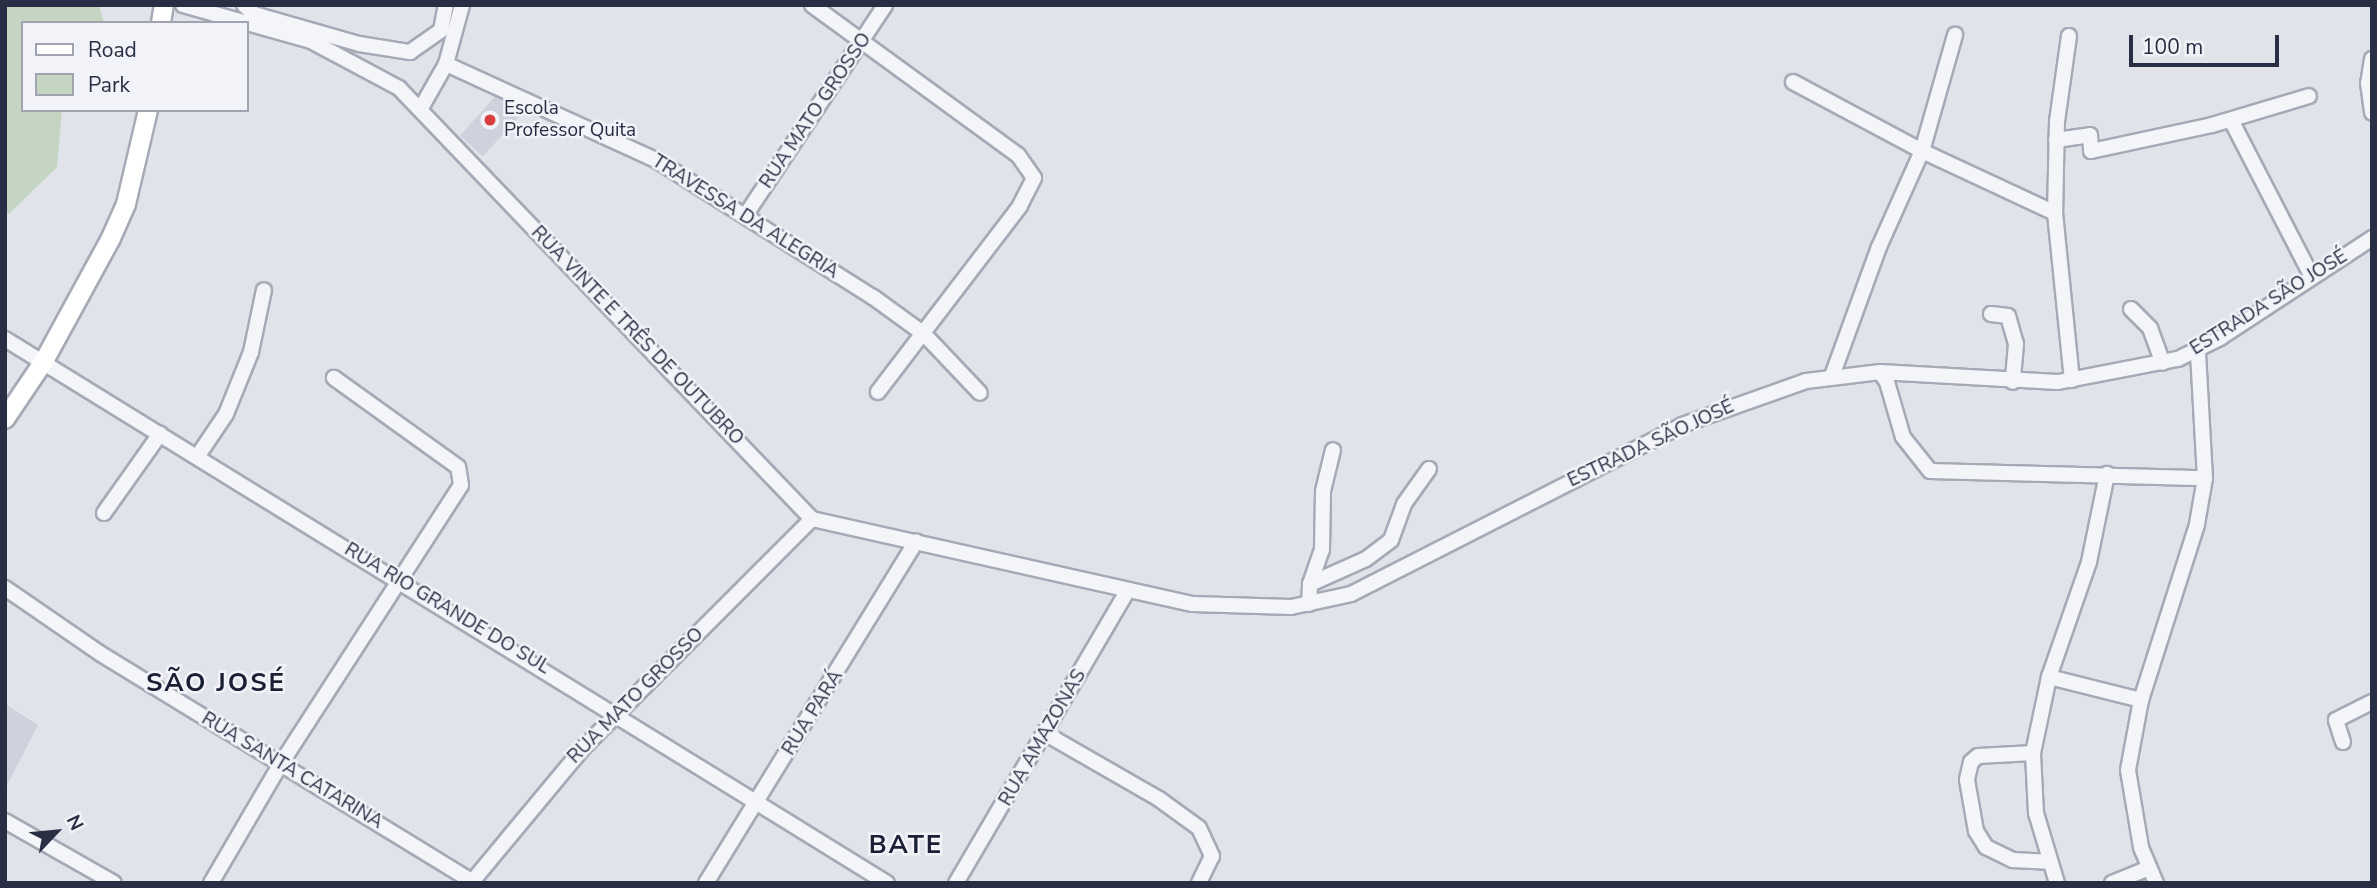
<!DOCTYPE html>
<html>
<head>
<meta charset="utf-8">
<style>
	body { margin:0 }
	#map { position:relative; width:2377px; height:888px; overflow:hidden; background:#e1e3eb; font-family:"Nunito Sans",sans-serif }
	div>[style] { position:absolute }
	.built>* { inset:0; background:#cfd2dd; transform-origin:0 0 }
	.green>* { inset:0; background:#c4d5c1 }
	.roads { filter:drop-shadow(2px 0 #a6a9b6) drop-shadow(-2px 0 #a6a9b6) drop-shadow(0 2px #a6a9b6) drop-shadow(0 -2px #a6a9b6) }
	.minor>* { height:14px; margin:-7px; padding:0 7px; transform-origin:7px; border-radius:7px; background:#f4f5f9 }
	.major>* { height:18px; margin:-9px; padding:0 9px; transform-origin:9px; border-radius:9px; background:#fff }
	.dots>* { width:19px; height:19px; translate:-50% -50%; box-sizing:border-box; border:4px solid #f1f3f8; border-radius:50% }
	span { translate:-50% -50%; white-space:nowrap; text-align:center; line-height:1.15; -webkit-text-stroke:5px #f1f3f8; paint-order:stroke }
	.poi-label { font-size:19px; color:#282e44 }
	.left { translate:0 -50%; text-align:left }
	.street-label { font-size:19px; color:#282e44 }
	.district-label { font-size:26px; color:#1a1f35; font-weight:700; letter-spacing:2px }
	.frame { position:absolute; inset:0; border:7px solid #282e44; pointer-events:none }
	.legend { position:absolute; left:21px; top:21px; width:228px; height:91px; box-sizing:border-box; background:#f1f3f8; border:2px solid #a1a4b0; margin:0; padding:9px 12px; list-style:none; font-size:21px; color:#282e44 }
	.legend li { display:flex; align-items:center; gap:14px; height:35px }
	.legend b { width:35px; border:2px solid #a1a4b0 }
	.north { position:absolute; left:21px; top:797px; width:70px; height:70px; -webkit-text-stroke:5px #f1f3f8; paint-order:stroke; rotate:64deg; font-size:19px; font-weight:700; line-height:28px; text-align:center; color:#282e44 }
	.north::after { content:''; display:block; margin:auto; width:24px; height:32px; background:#282e44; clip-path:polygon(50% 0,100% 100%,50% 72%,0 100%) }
	.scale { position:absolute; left:2129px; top:35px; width:150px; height:32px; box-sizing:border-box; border:4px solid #282e44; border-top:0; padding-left:9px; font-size:21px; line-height:24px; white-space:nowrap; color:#282e44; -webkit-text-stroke:5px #f1f3f8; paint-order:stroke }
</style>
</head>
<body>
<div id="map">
	<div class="built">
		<div style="left:502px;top:89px;width:31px;height:63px;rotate:42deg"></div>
		<div style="clip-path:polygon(5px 704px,38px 725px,5px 789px)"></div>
	</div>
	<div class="green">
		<div style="clip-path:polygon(5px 5px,99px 5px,104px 23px,23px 23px,23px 110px,62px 110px,57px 167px,9px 214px,5px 211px)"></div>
	</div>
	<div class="roads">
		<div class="minor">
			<div style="left:183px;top:5px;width:133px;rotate:15.7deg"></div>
			<div style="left:311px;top:41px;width:100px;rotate:28.1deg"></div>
			<div style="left:399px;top:88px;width:597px;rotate:46.22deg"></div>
			<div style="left:812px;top:519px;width:390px;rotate:12.6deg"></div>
			<div style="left:1193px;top:604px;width:98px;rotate:1.8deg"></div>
			<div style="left:1291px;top:607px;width:61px;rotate:-12.2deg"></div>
			<div style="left:1351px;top:594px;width:372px;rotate:-27deg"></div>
			<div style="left:1682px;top:425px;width:132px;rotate:-19.5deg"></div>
			<div style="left:1806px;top:381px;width:75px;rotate:-6.9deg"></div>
			<div style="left:1880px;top:372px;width:178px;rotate:3.2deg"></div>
			<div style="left:2058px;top:382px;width:122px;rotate:-10.9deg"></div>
			<div style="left:2178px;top:359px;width:47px;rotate:-26.6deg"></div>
			<div style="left:2220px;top:338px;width:182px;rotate:-33.3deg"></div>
			<div style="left:244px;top:5px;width:13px;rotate:42deg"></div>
			<div style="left:254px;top:14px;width:109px;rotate:15.9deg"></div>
			<div style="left:359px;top:44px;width:52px;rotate:8.9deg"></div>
			<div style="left:410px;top:52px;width:38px;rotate:-35deg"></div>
			<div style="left:441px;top:30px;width:25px;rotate:-79deg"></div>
			<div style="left:812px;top:5px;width:255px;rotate:36.1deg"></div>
			<div style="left:1018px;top:155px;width:28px;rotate:55deg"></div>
			<div style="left:1034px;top:178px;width:31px;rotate:117deg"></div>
			<div style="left:1020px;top:206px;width:234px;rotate:127.4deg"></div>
			<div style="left:2069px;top:36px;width:86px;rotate:98deg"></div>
			<div style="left:2057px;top:121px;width:92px;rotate:91.2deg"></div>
			<div style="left:2055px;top:213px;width:168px;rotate:84.2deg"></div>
			<div style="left:2372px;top:59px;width:24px;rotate:99deg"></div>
			<div style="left:2368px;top:83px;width:30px;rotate:82deg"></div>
			<div style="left:446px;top:64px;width:231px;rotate:24.6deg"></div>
			<div style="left:656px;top:160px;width:257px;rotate:32.3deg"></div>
			<div style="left:873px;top:297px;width:63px;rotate:36deg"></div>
			<div style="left:924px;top:334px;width:81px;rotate:46.5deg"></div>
			<div style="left:1793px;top:82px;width:146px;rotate:28.1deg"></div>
			<div style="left:1922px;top:151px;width:147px;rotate:25deg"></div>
			<div style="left:421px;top:108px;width:51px;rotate:-60.4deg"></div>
			<div style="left:446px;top:64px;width:61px;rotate:-74.8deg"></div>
			<div style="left:2231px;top:120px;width:174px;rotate:62.7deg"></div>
			<div style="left:2056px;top:140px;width:34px;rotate:-8deg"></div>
			<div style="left:2090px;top:135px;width:16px;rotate:86deg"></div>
			<div style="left:2091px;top:151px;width:124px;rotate:-12.1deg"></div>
			<div style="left:2212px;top:125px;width:101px;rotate:-16.6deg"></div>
			<div style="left:745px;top:216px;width:253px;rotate:-56.4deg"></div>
			<div style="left:2131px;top:309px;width:27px;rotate:45deg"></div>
			<div style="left:2150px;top:328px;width:37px;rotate:70deg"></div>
			<div style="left:1991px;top:314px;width:17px;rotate:7deg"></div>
			<div style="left:2008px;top:316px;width:29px;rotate:74deg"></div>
			<div style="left:2016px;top:344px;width:38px;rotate:95deg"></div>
			<div style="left:5px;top:339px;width:1036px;rotate:31.67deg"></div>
			<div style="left:1880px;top:372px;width:12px;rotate:55deg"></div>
			<div style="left:1887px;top:382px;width:57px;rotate:73.8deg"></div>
			<div style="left:1903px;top:437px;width:43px;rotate:51.5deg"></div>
			<div style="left:1930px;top:471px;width:275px;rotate:1.5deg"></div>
			<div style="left:1832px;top:376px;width:137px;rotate:-70deg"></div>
			<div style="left:1879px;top:247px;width:105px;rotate:-65.9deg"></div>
			<div style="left:1922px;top:151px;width:121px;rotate:-74.1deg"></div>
			<div style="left:197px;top:457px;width:52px;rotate:-56deg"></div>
			<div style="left:226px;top:414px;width:67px;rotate:-68deg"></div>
			<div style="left:251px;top:352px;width:63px;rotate:-78.2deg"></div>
			<div style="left:104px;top:513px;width:97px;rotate:-54.7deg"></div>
			<div style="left:1310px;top:584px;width:36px;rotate:-71deg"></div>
			<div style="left:1322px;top:550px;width:59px;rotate:-89deg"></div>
			<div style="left:1323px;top:491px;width:42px;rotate:-76.3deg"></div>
			<div style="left:5px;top:588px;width:116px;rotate:34.5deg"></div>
			<div style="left:101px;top:654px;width:439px;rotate:31.5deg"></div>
			<div style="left:1309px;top:604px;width:20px;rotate:-87deg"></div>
			<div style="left:1310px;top:584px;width:61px;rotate:-24.1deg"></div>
			<div style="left:1366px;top:559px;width:31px;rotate:-37deg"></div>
			<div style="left:1391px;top:540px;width:38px;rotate:-70deg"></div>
			<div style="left:1404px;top:504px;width:43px;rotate:-54.5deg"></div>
			<div style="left:2049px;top:677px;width:95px;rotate:14deg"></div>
			<div style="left:1046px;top:734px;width:130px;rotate:29.9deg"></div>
			<div style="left:1159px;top:799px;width:49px;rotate:35.9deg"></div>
			<div style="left:1199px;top:828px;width:31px;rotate:65deg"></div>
			<div style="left:1212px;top:856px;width:30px;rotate:116deg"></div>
			<div style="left:2343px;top:742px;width:23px;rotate:-108deg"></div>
			<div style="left:2336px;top:720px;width:40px;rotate:-26.6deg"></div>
			<div style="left:2033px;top:753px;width:55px;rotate:176.9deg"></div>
			<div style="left:1978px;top:756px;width:9px;rotate:139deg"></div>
			<div style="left:1971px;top:762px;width:18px;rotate:103deg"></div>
			<div style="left:1967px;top:780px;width:52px;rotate:80deg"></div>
			<div style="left:1976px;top:831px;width:19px;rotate:58deg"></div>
			<div style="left:1986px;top:847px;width:30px;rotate:26deg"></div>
			<div style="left:2013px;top:860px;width:35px;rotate:3deg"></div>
			<div style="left:5px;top:821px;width:125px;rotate:29.6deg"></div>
			<div style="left:211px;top:883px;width:137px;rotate:-59.7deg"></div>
			<div style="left:280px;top:765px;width:333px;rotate:-57.1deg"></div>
			<div style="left:461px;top:485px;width:18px;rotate:-99deg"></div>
			<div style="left:458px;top:467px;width:153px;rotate:-144.3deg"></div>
			<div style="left:471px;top:883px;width:175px;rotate:-50.3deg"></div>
			<div style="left:583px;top:748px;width:324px;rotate:-45deg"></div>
			<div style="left:706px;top:883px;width:401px;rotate:-58.4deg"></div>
			<div style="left:956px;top:883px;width:338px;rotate:-59.6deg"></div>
			<div style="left:2057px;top:883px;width:73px;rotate:-106.7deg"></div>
			<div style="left:2036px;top:813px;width:60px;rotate:-92.9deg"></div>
			<div style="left:2033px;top:753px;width:78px;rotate:-78.1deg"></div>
			<div style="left:2049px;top:677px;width:122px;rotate:-70.8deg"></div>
			<div style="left:2089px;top:562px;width:90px;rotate:-78.4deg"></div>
			<div style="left:2112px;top:883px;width:38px;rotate:-22deg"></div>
			<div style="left:2156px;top:883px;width:39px;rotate:-113deg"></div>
			<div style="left:2141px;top:847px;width:78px;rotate:-99.6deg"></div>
			<div style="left:2128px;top:770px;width:71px;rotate:-79.5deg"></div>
			<div style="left:2141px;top:700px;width:185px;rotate:-72.3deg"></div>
			<div style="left:2197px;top:524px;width:47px;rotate:-80.1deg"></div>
			<div style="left:2205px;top:478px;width:127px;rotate:-93.2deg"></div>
		</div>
		<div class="major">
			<div style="left:161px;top:23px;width:18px;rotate:-81deg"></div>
			<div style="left:5px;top:419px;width:70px;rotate:-56.1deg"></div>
			<div style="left:44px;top:361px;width:140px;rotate:-61.4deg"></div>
			<div style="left:111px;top:238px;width:37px;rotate:-66deg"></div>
			<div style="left:126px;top:204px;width:97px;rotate:-76.8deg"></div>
		</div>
	</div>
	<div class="dots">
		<div style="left:490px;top:120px;background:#d93d3e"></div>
	</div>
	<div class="poi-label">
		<span class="left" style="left:504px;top:120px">Escola<br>Professor Quita</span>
	</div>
	<div class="street-label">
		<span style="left:816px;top:111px;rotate:-56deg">RUA MATO GROSSO</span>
		<span style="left:745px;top:217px;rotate:32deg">TRAVESSA DA ALEGRIA</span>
		<span style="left:2269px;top:303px;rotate:-32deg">ESTRADA SÃO JOSÉ</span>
		<span style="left:637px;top:336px;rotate:46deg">RUA VINTE E TRÊS DE OUTUBRO</span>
		<span style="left:1651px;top:444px;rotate:-25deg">ESTRADA SÃO JOSÉ</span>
		<span style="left:447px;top:609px;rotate:31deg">RUA RIO GRANDE DO SUL</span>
		<span style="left:636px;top:696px;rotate:-45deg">RUA MATO GROSSO</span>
		<span style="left:813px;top:713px;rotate:-58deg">RUA PARÁ</span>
		<span style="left:1043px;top:738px;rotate:-60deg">RUA AMAZONAS</span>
		<span style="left:292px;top:771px;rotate:31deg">RUA SANTA CATARINA</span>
	</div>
	<div class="district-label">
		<span style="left:216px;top:683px">SÃO JOSÉ</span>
		<span style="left:906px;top:845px">BATE</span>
	</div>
	<div class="frame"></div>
	<ul class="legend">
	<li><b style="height:9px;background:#fff"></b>Road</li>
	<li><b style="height:19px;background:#c4d5c1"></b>Park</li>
	</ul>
	<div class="north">N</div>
	<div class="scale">100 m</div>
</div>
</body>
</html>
